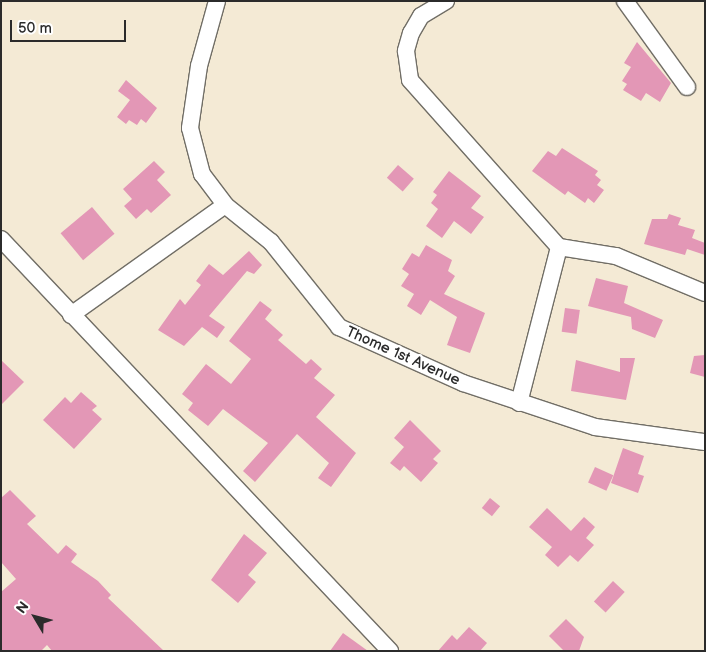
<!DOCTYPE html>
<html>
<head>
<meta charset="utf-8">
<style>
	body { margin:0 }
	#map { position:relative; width:706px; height:652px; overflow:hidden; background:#f4ead5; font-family:"Balsamiq Sans",sans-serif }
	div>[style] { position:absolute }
	.building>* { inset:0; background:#e397b6; transform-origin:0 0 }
	.roads { filter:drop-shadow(1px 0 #716e66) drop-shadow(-1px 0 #716e66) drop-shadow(0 1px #716e66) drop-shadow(0 -1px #716e66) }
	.minor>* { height:16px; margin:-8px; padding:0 8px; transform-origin:8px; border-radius:8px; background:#fff }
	span { translate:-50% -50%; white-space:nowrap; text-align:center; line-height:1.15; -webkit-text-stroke:4.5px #fff; paint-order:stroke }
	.street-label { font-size:15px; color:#2b2b2b }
	.frame { position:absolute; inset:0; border:2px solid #2b2b2b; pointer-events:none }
	.north { position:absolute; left:10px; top:592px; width:50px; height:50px; -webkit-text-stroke:4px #fff; paint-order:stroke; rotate:307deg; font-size:14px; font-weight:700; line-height:20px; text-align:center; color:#2b2b2b }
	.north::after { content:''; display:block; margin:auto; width:18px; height:22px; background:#2b2b2b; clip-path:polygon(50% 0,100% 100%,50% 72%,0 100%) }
	.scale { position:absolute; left:10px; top:20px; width:116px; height:22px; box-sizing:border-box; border:2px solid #2b2b2b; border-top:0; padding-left:6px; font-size:15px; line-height:18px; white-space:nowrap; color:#2b2b2b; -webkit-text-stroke:4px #fff; paint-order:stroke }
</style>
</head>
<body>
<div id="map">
	<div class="building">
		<div style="clip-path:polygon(637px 42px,671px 83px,660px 102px,646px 93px,641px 101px,623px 90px,627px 84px,622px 81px,631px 67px,624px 63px)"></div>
		<div style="clip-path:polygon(126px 80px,157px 108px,146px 123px,141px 119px,137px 125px,129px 120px,126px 124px,117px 117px,130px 100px,118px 91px)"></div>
		<div style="clip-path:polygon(562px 148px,598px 171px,595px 175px,601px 180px,597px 185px,604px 190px,594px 203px,588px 198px,585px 203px,568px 191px,565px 195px,532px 171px,548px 151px,556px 156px)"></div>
		<div style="clip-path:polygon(154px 161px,165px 172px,157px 180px,171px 195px,151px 213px,147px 209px,136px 219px,124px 206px,132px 199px,123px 189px)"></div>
		<div style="left:398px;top:165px;width:21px;height:17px;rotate:41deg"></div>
		<div style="clip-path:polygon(449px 171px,481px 196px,471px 208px,484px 217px,471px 234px,454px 221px,442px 238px,426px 226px,438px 209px,431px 203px,437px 195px,433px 192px)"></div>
		<div style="left:92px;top:207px;width:35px;height:41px;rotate:50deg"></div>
		<div style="clip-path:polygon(669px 214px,681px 218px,678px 225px,695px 230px,692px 238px,705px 243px,705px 255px,687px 249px,685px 255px,644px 244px,652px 219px,667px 219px)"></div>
		<div style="clip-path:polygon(426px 245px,452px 260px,448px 271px,455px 276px,444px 294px,485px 313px,470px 353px,447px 345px,457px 317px,430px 300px,421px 315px,407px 306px,414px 294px,401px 286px,409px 274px,402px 269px,412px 253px,419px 257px)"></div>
		<div style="clip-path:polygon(249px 251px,262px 265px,254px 274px,247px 271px,209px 316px,225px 327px,217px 338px,202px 327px,184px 346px,158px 330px,180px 299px,185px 305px,201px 285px,196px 281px,209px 264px,223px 275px)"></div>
		<div style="clip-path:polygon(596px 278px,628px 286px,624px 303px,663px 320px,655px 338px,632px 329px,631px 317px,588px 306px)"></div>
		<div style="clip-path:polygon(260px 301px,272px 310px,265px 319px,283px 335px,278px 340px,306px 364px,311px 359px,322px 369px,314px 378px,335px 395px,316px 417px,356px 453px,331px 487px,318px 478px,329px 463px,297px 434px,255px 482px,243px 471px,268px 443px,223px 409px,208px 426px,188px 410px,193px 403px,182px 394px,206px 364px,231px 384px,251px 359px,229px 341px)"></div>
		<div style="left:565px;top:308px;width:15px;height:24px;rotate:8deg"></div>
		<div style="clip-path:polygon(705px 355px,705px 377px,690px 373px,694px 356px)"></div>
		<div style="clip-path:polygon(620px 358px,635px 358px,626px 400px,571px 391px,576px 360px,620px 372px)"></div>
		<div style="clip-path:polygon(1px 360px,24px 382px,1px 405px)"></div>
		<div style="clip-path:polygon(81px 392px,97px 406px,92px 410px,102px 419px,74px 449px,43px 420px,65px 397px,71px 403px)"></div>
		<div style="clip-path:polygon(410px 420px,441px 451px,433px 459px,438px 463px,421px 482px,404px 466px,400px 471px,390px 463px,404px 447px,394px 438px)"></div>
		<div style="clip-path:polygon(623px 448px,644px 456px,638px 474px,644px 476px,638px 493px,611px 483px)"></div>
		<div style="left:595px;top:467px;width:20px;height:17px;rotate:24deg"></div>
		<div style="clip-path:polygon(10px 490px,36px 516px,27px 524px,58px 554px,66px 545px,77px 554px,71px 562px,98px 581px,111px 595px,108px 598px,164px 651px,52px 651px,47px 645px,41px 651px,1px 651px,1px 592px,16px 579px,1px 562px,1px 498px)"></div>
		<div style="left:490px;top:498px;width:13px;height:13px;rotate:39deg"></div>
		<div style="clip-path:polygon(547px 508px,571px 531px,584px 517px,595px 527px,586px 538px,594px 545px,578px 562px,570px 555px,558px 567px,545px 555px,552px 547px,529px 527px)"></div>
		<div style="clip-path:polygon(244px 534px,267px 553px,248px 575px,256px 582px,238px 603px,211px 580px)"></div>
		<div style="left:613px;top:581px;width:16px;height:28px;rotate:43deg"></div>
		<div style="clip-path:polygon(566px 619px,584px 637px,579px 651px,564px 651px,549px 636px)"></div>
		<div style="clip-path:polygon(469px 627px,487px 643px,480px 651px,438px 651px,452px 635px,457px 640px)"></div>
		<div style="clip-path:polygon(343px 633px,368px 651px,330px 651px)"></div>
	</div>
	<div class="roads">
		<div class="minor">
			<div style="left:217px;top:1px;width:67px;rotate:105.5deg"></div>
			<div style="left:199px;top:66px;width:63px;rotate:98.3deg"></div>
			<div style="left:190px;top:128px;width:48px;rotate:75.4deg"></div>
			<div style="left:202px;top:174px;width:39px;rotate:53deg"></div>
			<div style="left:225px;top:205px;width:59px;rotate:38.8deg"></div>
			<div style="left:271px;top:242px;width:109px;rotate:51.3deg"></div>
			<div style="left:339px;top:327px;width:136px;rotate:24.3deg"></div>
			<div style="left:463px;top:383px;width:139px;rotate:18.4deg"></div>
			<div style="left:595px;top:427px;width:111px;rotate:7.8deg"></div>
			<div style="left:446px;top:1px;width:29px;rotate:149deg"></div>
			<div style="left:421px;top:16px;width:20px;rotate:120deg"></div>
			<div style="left:411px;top:33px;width:19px;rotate:106deg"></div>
			<div style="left:406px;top:51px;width:29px;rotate:82deg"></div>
			<div style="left:410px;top:80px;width:224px;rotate:48.3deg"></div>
			<div style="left:625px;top:1px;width:106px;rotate:54.2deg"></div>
			<div style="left:1px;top:239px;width:567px;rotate:46.64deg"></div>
			<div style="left:71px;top:315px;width:189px;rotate:-35.5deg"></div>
			<div style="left:519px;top:403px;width:161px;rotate:-75.6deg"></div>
			<div style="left:559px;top:247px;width:58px;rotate:9deg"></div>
			<div style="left:616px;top:256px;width:96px;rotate:22.6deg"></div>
		</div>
	</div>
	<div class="street-label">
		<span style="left:403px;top:356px;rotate:24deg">Thome 1st Avenue</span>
	</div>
	<div class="frame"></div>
	<div class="north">N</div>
	<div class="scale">50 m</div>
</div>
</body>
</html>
